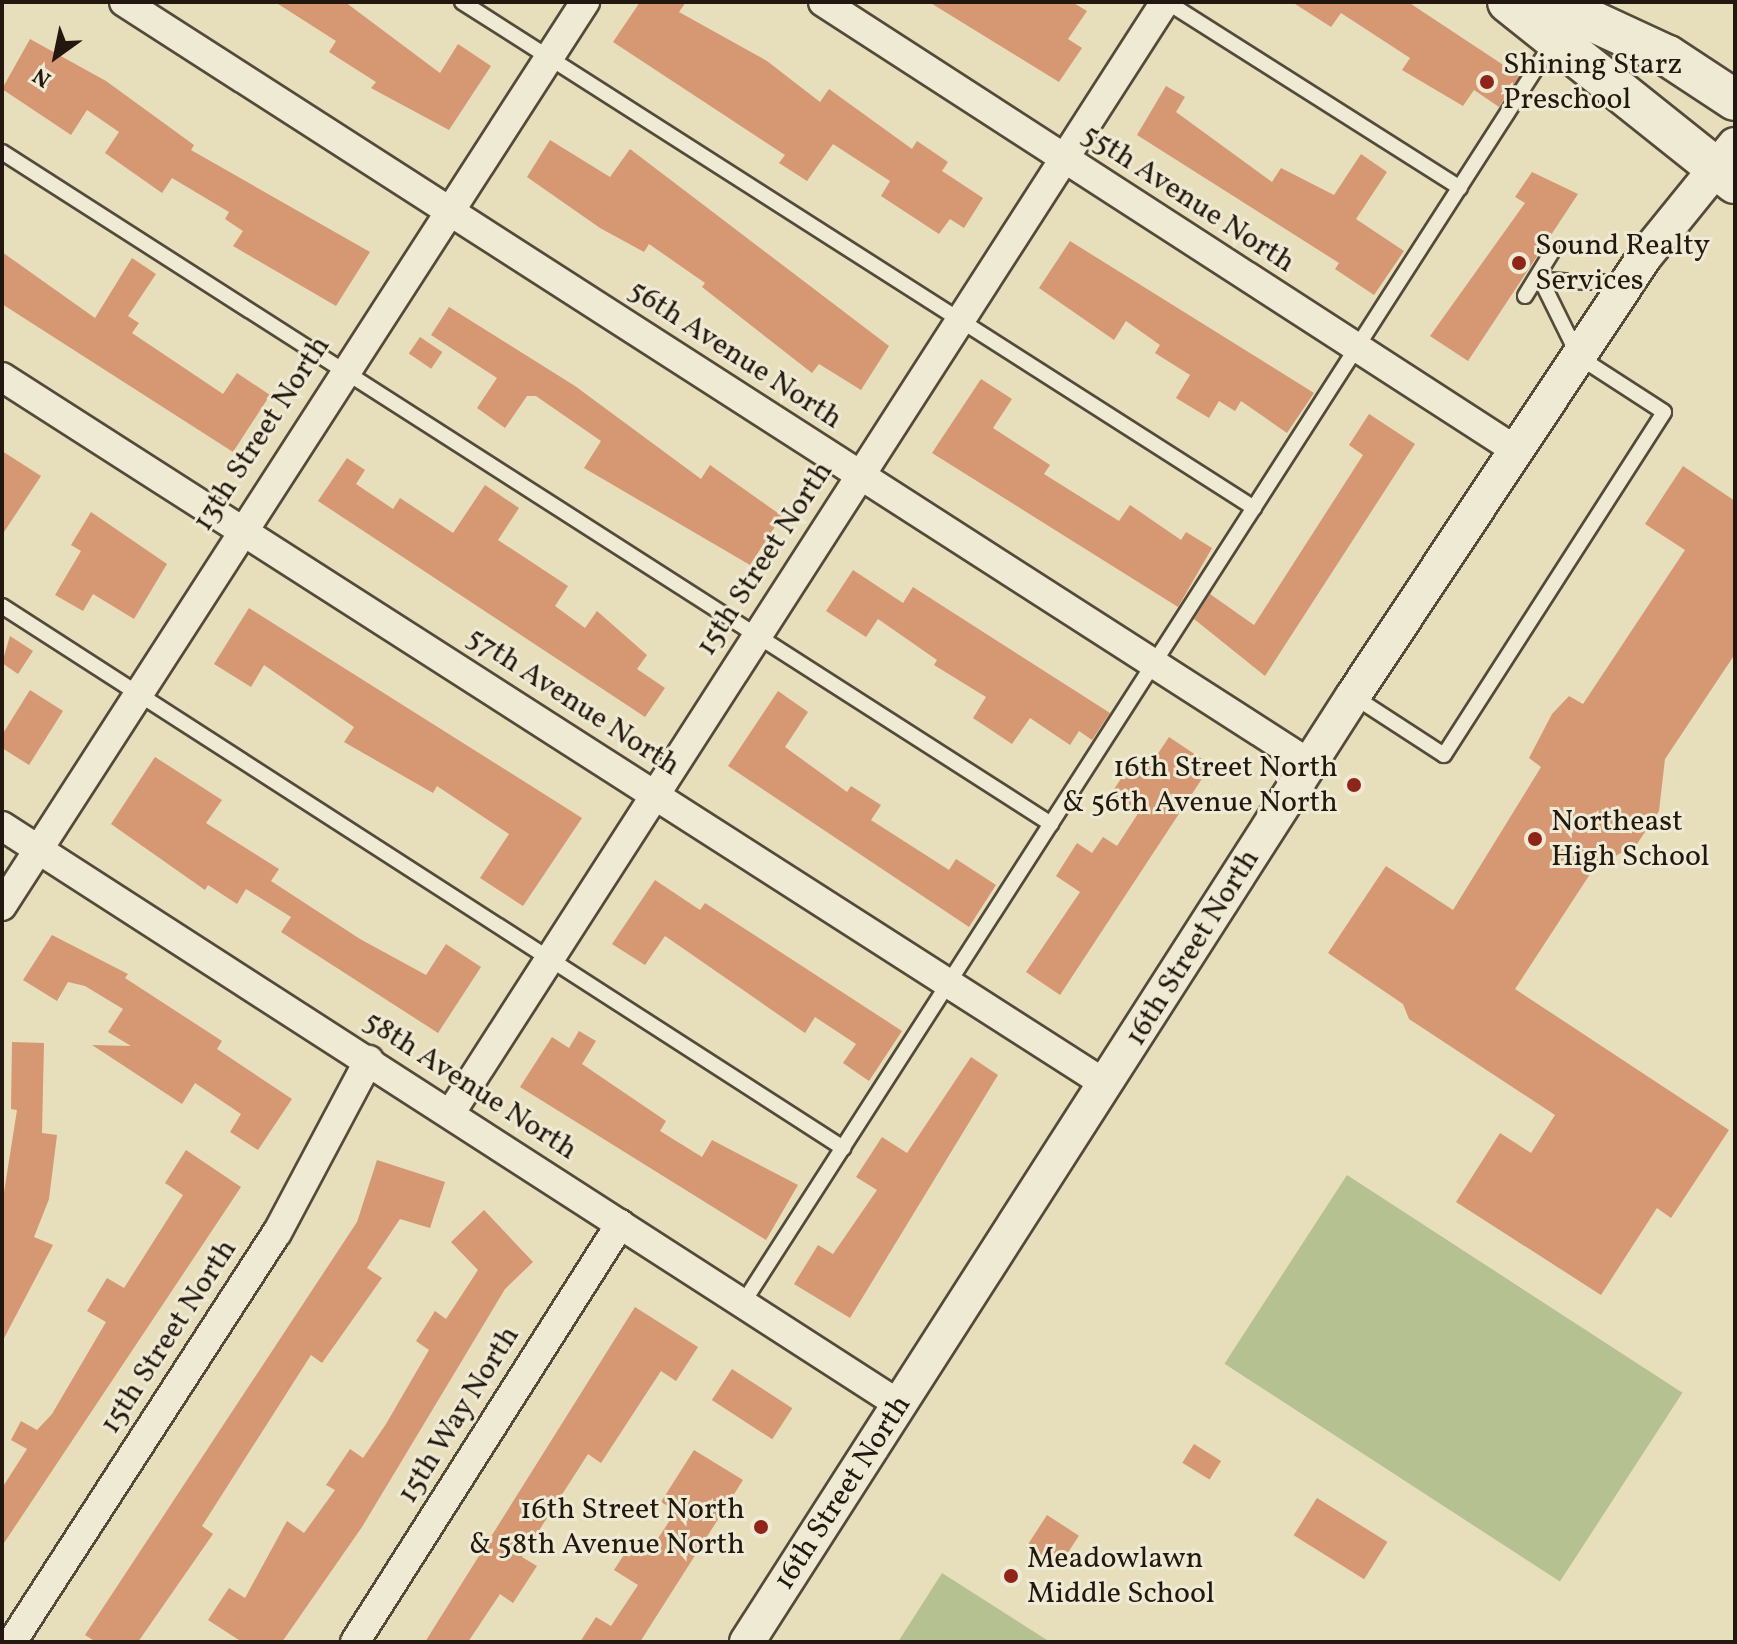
<!DOCTYPE html>
<html>
<head>
<meta charset="utf-8">
<style>
	body { margin:0 }
	#map { position:relative; width:1737px; height:1644px; overflow:hidden; background:#e7debc; font-family:Vollkorn,serif }
	div>[style] { position:absolute }
	.green>* { inset:0; background:#b6c191; transform-origin:0 0 }
	.building>* { inset:0; background:#d59872; transform-origin:0 0 }
	.roads { filter:drop-shadow(2px 0 #544a3a) drop-shadow(-2px 0 #544a3a) drop-shadow(0 2px #544a3a) drop-shadow(0 -2px #544a3a) }
	.service>* { height:14px; margin:-7px; padding:0 7px; transform-origin:7px; border-radius:7px; background:#efead3 }
	.minor>* { height:28px; margin:-14px; padding:0 14px; transform-origin:14px; border-radius:14px; background:#efead3 }
	.tertiary>* { height:34px; margin:-17px; padding:0 17px; transform-origin:17px; border-radius:17px; background:#efead3 }
	.secondary>* { height:40px; margin:-20px; padding:0 20px; transform-origin:20px; border-radius:20px; background:#efead3 }
	.dots>* { width:22px; height:22px; translate:-50% -50%; box-sizing:border-box; border:4px solid #efead3; border-radius:50% }
	span { translate:-50% -50%; white-space:nowrap; text-align:center; line-height:1.15; -webkit-text-stroke:6px #efead3; paint-order:stroke }
	.poi-label { font-size:30px; color:#23180f }
	.left { translate:0 -50%; text-align:left }
	.right { translate:-100% -50%; text-align:right }
	.street-label { font-size:30px; color:#23180f }
	.frame { position:absolute; inset:0; border:4px solid #23180f; pointer-events:none }
	.north { position:absolute; left:16px; top:16px; width:80px; height:80px; -webkit-text-stroke:6px #efead3; paint-order:stroke; rotate:213deg; font-size:22px; font-weight:700; line-height:32px; text-align:center; color:#23180f }
	.north::after { content:''; display:block; margin:auto; width:28px; height:36px; background:#23180f; clip-path:polygon(50% 0,100% 100%,50% 72%,0 100%) }
</style>
</head>
<body>
<div id="map">
	<div class="green">
		<div style="left:1347px;top:1175px;width:400px;height:225px;rotate:33deg"></div>
		<div style="clip-path:polygon(942px 1573px,1050px 1642px,898px 1642px)"></div>
	</div>
	<div class="building">
		<div style="clip-path:polygon(275px 2px,345px 2px,440px 73px,458px 44px,491px 66px,449px 130px,371px 88px,376px 82px,329px 52px,336px 41px)"></div>
		<div style="clip-path:polygon(640px 2px,686px 2px,679px 12px,767px 61px,820px 102px,829px 89px,912px 149px,917px 141px,948px 162px,942px 171px,983px 198px,964px 228px,950px 219px,939px 234px,881px 196px,890px 181px,833px 144px,807px 181px,779px 163px,785px 155px,613px 42px)"></div>
		<div style="clip-path:polygon(929px 2px,1072px 2px,1087px 11px,1068px 39px,1082px 48px,1059px 82px)"></div>
		<div style="clip-path:polygon(1292px 2px,1408px 2px,1520px 76px,1499px 107px,1474px 90px,1463px 106px,1402px 70px,1410px 58px,1341px 13px,1331px 27px)"></div>
		<div style="clip-path:polygon(30px 39px,106px 81px,194px 145px,191px 150px,370px 252px,336px 306px,233px 246px,243px 231px,225px 219px,229px 212px,172px 178px,162px 193px,105px 153px,119px 132px,87px 110px,71px 135px,2px 89px)"></div>
		<div style="clip-path:polygon(1166px 86px,1185px 97px,1176px 112px,1272px 182px,1281px 168px,1334px 195px,1361px 154px,1387px 172px,1356px 219px,1404px 251px,1374px 295px,1335px 269px,1339px 263px,1137px 135px)"></div>
		<div style="clip-path:polygon(550px 140px,610px 177px,630px 149px,889px 346px,861px 390px,819px 364px,812px 373px,702px 287px,705px 283px,649px 244px,644px 252px,600px 228px,527px 177px)"></div>
		<div style="clip-path:polygon(1532px 172px,1578px 194px,1468px 361px,1430px 336px,1525px 203px,1515px 197px)"></div>
		<div style="clip-path:polygon(1070px 241px,1314px 393px,1287px 433px,1241px 401px,1235px 411px,1219px 401px,1209px 418px,1176px 398px,1190px 375px,1155px 353px,1160px 345px,1126px 321px,1114px 340px,1039px 288px)"></div>
		<div style="clip-path:polygon(2px 252px,95px 318px,132px 258px,156px 274px,128px 316px,139px 323px,132px 333px,223px 394px,237px 373px,270px 395px,233px 452px,2px 304px)"></div>
		<div style="clip-path:polygon(449px 307px,575px 386px,701px 479px,710px 465px,782px 516px,750px 565px,584px 468px,601px 441px,536px 396px,527px 396px,505px 428px,477px 408px,497px 378px,431px 335px)"></div>
		<div style="left:420px;top:337px;width:27px;height:20px;rotate:34deg"></div>
		<div style="clip-path:polygon(981px 379px,1012px 399px,993px 428px,1050px 465px,1044px 474px,1119px 521px,1130px 505px,1181px 540px,1186px 532px,1212px 548px,1178px 607px,932px 453px)"></div>
		<div style="clip-path:polygon(1369px 414px,1415px 444px,1265px 676px,1194px 619px,1210px 594px,1254px 625px,1363px 455px,1349px 445px)"></div>
		<div style="clip-path:polygon(2px 451px,41px 476px,2px 535px)"></div>
		<div style="clip-path:polygon(347px 458px,365px 470px,356px 484px,393px 509px,400px 498px,453px 533px,485px 485px,519px 508px,498px 540px,568px 586px,555px 606px,585px 628px,597px 611px,647px 655px,637px 669px,665px 688px,645px 717px,318px 501px)"></div>
		<div style="clip-path:polygon(1683px 466px,1735px 501px,1735px 654px,1665px 759px,1659px 811px,1637px 844px,1594px 868px,1515px 989px,1729px 1130px,1671px 1218px,1657px 1208px,1601px 1295px,1456px 1202px,1500px 1133px,1531px 1153px,1555px 1115px,1409px 1019px,1403px 1004px,1328px 953px,1386px 866px,1453px 910px,1541px 767px,1529px 758px,1552px 714px,1569px 696px,1583px 704px,1685px 550px,1645px 524px)"></div>
		<div style="clip-path:polygon(91px 512px,167px 564px,134px 619px,93px 594px,83px 611px,55px 595px,81px 551px,71px 545px)"></div>
		<div style="clip-path:polygon(853px 570px,903px 603px,913px 587px,1110px 713px,1092px 740px,1079px 731px,1070px 745px,1030px 718px,1012px 744px,973px 718px,986px 697px,934px 665px,937px 660px,878px 619px,866px 637px,826px 611px)"></div>
		<div style="clip-path:polygon(249px 608px,582px 818px,523px 906px,480px 878px,509px 834px,437px 786px,433px 793px,344px 742px,354px 727px,264px 665px,251px 687px,214px 664px)"></div>
		<div style="clip-path:polygon(10px 636px,33px 651px,18px 674px,2px 663px)"></div>
		<div style="clip-path:polygon(30px 690px,63px 711px,29px 765px,2px 748px,2px 735px)"></div>
		<div style="clip-path:polygon(778px 691px,808px 712px,785px 747px,847px 792px,851px 786px,881px 805px,871px 820px,949px 870px,956px 859px,996px 885px,969px 927px,728px 766px)"></div>
		<div style="clip-path:polygon(1169px 737px,1211px 765px,1060px 995px,1026px 972px,1080px 892px,1056px 876px,1077px 843px,1092px 853px,1103px 837px,1117px 846px,1139px 812px,1111px 794px,1133px 760px,1147px 770px)"></div>
		<div style="clip-path:polygon(155px 757px,222px 800px,206px 823px,279px 869px,271px 881px,360px 939px,426px 975px,446px 944px,481px 967px,438px 1033px,281px 932px,291px 917px,246px 889px,237px 904px,208px 885px,205px 890px,111px 824px)"></div>
		<div style="clip-path:polygon(655px 880px,700px 910px,705px 903px,902px 1031px,869px 1081px,843px 1063px,856px 1044px,815px 1017px,805px 1033px,665px 936px,645px 965px,612px 944px)"></div>
		<div style="clip-path:polygon(52px 935px,128px 974px,125px 978px,222px 1041px,217px 1049px,292px 1099px,258px 1150px,230px 1132px,241px 1114px,195px 1083px,182px 1104px,92px 1045px,131px 1046px,108px 1032px,123px 1009px,85px 986px,68px 982px,57px 1001px,23px 980px)"></div>
		<div style="clip-path:polygon(579px 1031px,596px 1041px,582px 1064px,666px 1121px,660px 1131px,702px 1157px,712px 1140px,798px 1185px,766px 1240px,520px 1087px,552px 1037px,569px 1048px)"></div>
		<div style="clip-path:polygon(12px 1042px,44px 1043px,42px 1133px,57px 1135px,49px 1199px,34px 1237px,53px 1245px,2px 1342px,2px 1205px,17px 1110px,11px 1109px)"></div>
		<div style="clip-path:polygon(971px 1057px,998px 1075px,850px 1318px,794px 1284px,818px 1245px,833px 1254px,877px 1190px,856px 1177px,882px 1137px,907px 1153px)"></div>
		<div style="clip-path:polygon(186px 1150px,241px 1187px,2px 1546px,2px 1488px,27px 1449px,11px 1440px,21px 1421px,37px 1430px,52px 1414px,106px 1322px,87px 1311px,107px 1278px,124px 1288px,183px 1195px,165px 1183px)"></div>
		<div style="clip-path:polygon(377px 1160px,445px 1182px,430px 1228px,400px 1219px,367px 1268px,382px 1278px,322px 1363px,311px 1355px,202px 1526px,213px 1534px,138px 1642px,96px 1642px,85px 1635px,357px 1222px)"></div>
		<div style="clip-path:polygon(484px 1210px,533px 1262px,505px 1289px,362px 1527px,282px 1642px,242px 1642px,208px 1620px,229px 1588px,245px 1598px,287px 1521px,304px 1533px,335px 1490px,326px 1485px,350px 1449px,363px 1458px,386px 1424px,429px 1350px,416px 1341px,435px 1311px,446px 1319px,478px 1270px,451px 1242px)"></div>
		<div style="clip-path:polygon(635px 1307px,698px 1347px,676px 1381px,661px 1371px,601px 1463px,588px 1454px,522px 1557px,537px 1566px,513px 1603px,500px 1594px,468px 1642px,425px 1642px)"></div>
		<div style="left:732px;top:1369px;width:72px;height:37px;rotate:33deg"></div>
		<div style="left:1194px;top:1444px;width:32px;height:22px;rotate:32deg"></div>
		<div style="clip-path:polygon(694px 1450px,743px 1480px,640px 1642px,580px 1642px,596px 1617px,611px 1626px,638px 1585px,614px 1570px,633px 1541px,649px 1552px,676px 1511px,661px 1502px)"></div>
		<div style="left:1317px;top:1498px;width:83px;height:44px;rotate:32deg"></div>
		<div style="left:1047px;top:1515px;width:38px;height:39px;rotate:33deg"></div>
	</div>
	<div class="roads">
		<div class="service">
			<div style="left:462px;top:2px;width:940px;rotate:32.57deg"></div>
			<div style="left:1167px;top:2px;width:347px;rotate:32.4deg"></div>
			<div style="left:2px;top:152px;width:1246px;rotate:32.64deg"></div>
			<div style="left:1537px;top:280px;width:86px;rotate:2deg"></div>
			<div style="left:1525px;top:296px;width:52px;rotate:-58.5deg"></div>
			<div style="left:2px;top:606px;width:1001px;rotate:32.8deg"></div>
			<div style="left:1353px;top:696px;width:108px;rotate:33deg"></div>
			<div style="left:1444px;top:755px;width:407px;rotate:-57.3deg"></div>
			<div style="left:1664px;top:412px;width:101px;rotate:-147.1deg"></div>
			<div style="left:1579px;top:357px;width:81px;rotate:-116.3deg"></div>
			<div style="left:743px;top:1303px;width:1499px;rotate:-57.29deg"></div>
		</div>
		<div class="minor">
			<div style="left:124px;top:2px;width:1410px;rotate:32.72deg"></div>
			<div style="left:823px;top:2px;width:827px;rotate:32.9deg"></div>
			<div style="left:2px;top:377px;width:1312px;rotate:32.65deg"></div>
			<div style="left:2px;top:826px;width:1068px;rotate:32.81deg"></div>
			<div style="left:2px;top:906px;width:1076px;rotate:-57.18deg"></div>
			<div style="left:450px;top:1114px;width:1322px;rotate:-57.26deg"></div>
			<div style="left:12px;top:1642px;width:487px;rotate:-57.1deg"></div>
			<div style="left:277px;top:1233px;width:196px;rotate:-62deg"></div>
			<div style="left:355px;top:1642px;width:495px;rotate:-57.6deg"></div>
		</div>
		<div class="tertiary">
			<div style="left:747px;top:1642px;width:1123px;rotate:-57.36deg"></div>
			<div style="left:1353px;top:696px;width:528px;rotate:-56.43deg"></div>
			<div style="left:1645px;top:256px;width:143px;rotate:-51deg"></div>
		</div>
		<div class="secondary">
			<div style="left:1508px;top:2px;width:290px;rotate:38.6deg"></div>
			<div style="left:1551px;top:2px;width:129px;rotate:24.8deg"></div>
			<div style="left:1668px;top:56px;width:80px;rotate:33.3deg"></div>
		</div>
	</div>
	<div class="dots">
		<div style="left:1487px;top:82px;background:#8f2418"></div>
		<div style="left:1519px;top:263px;background:#8f2418"></div>
		<div style="left:1354px;top:785px;background:#8f2418"></div>
		<div style="left:1535px;top:839px;background:#8f2418"></div>
		<div style="left:761px;top:1527px;background:#8f2418"></div>
		<div style="left:1011px;top:1576px;background:#8f2418"></div>
	</div>
	<div class="poi-label">
		<span class="left" style="left:1503px;top:82px">Shining Starz<br>Preschool</span>
		<span class="left" style="left:1535px;top:263px">Sound Realty<br>Services</span>
		<span class="right" style="left:1338px;top:785px">16th Street North<br>&amp; 56th Avenue North</span>
		<span class="left" style="left:1551px;top:839px">Northeast<br>High School</span>
		<span class="right" style="left:745px;top:1527px">16th Street North<br>&amp; 58th Avenue North</span>
		<span class="left" style="left:1027px;top:1576px">Meadowlawn<br>Middle School</span>
	</div>
	<div class="street-label">
		<span style="left:1188px;top:199px;rotate:33deg">55th Avenue North</span>
		<span style="left:735px;top:355px;rotate:33deg">56th Avenue North</span>
		<span style="left:262px;top:434px;rotate:-57deg">13th Street North</span>
		<span style="left:765px;top:559px;rotate:-57deg">15th Street North</span>
		<span style="left:573px;top:702px;rotate:33deg">57th Avenue North</span>
		<span style="left:1193px;top:948px;rotate:-58deg">16th Street North</span>
		<span style="left:470px;top:1086px;rotate:33deg">58th Avenue North</span>
		<span style="left:169px;top:1337px;rotate:-57deg">15th Street North</span>
		<span style="left:459px;top:1415px;rotate:-58deg">15th Way North</span>
		<span style="left:843px;top:1493px;rotate:-57deg">16th Street North</span>
	</div>
	<div class="frame"></div>
	<div class="north">N</div>
</div>
</body>
</html>
